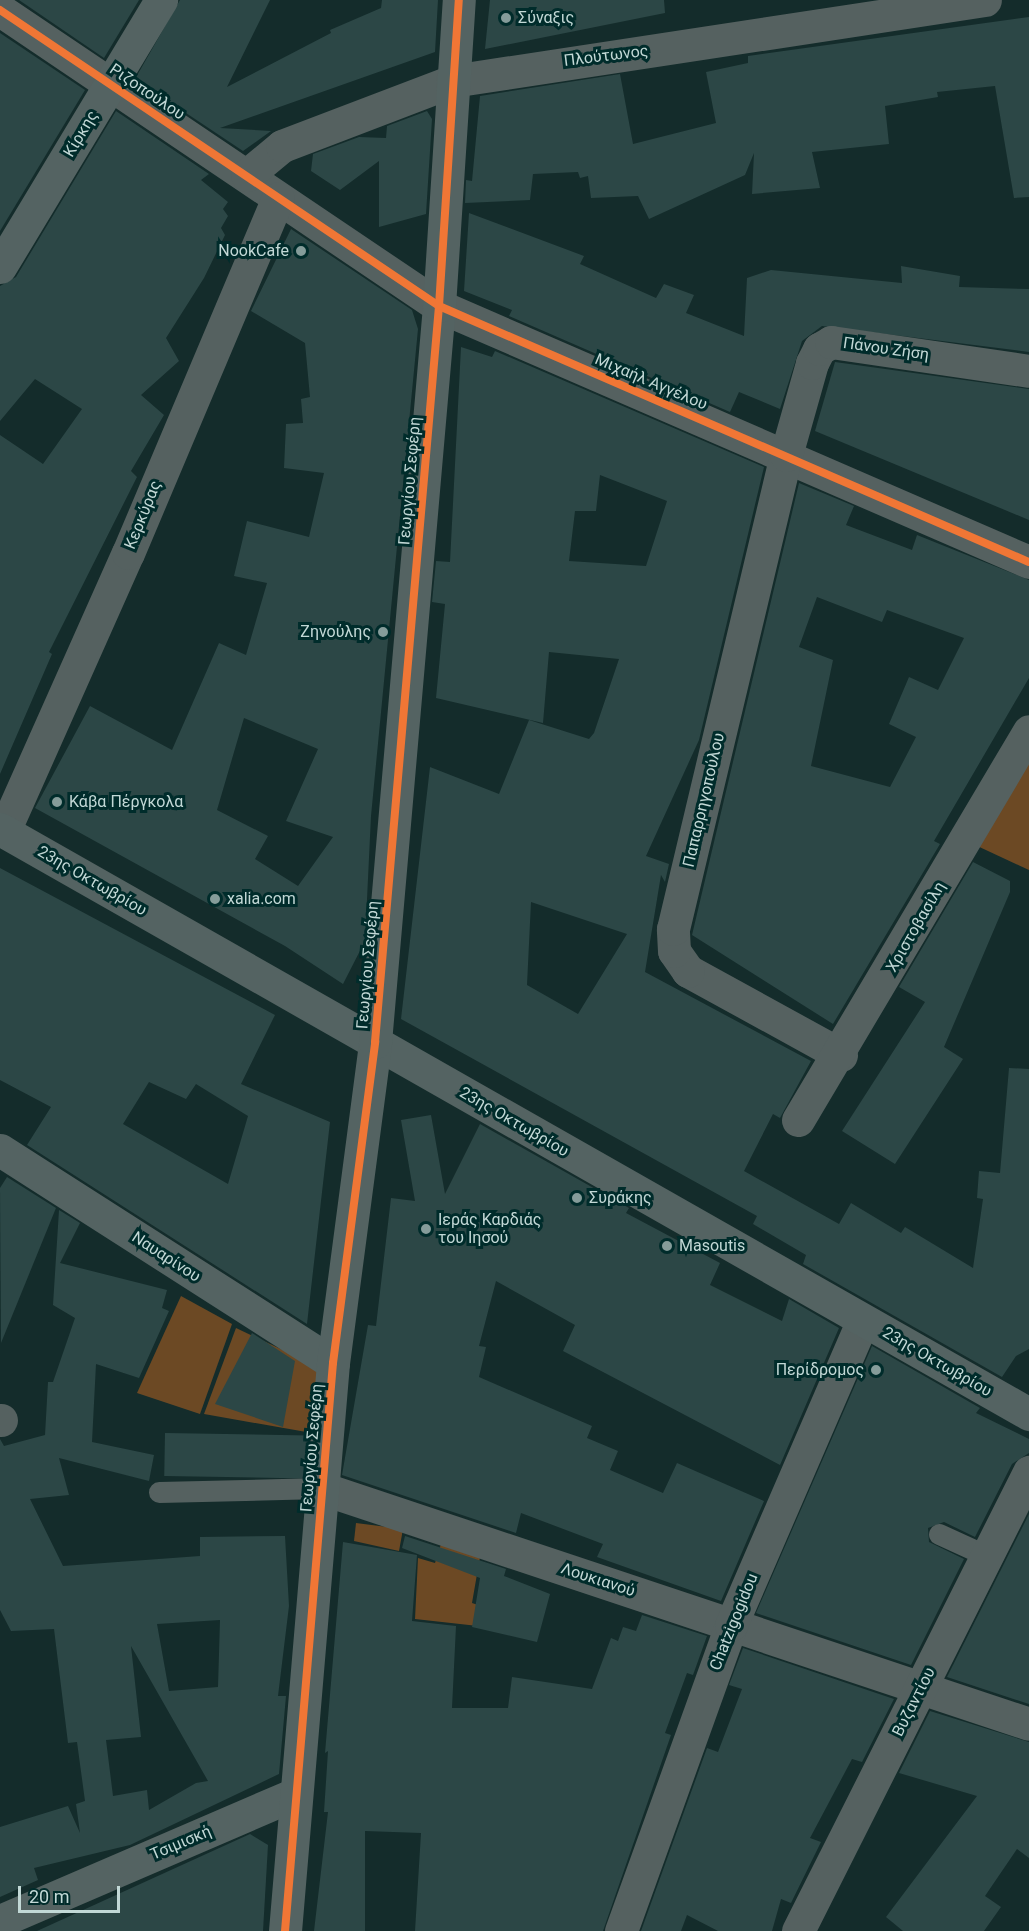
<!DOCTYPE html>
<html>
<head>
<meta charset="utf-8">
<style>
	body { margin:0 }
	#map { position:relative; width:1029px; height:1931px; overflow:hidden; background:#142c2b; font-family:Roboto,sans-serif }
	div>[style] { position:absolute }
	.green>* { inset:0; background:#6c4924 }
	.building>* { inset:0; background:#2c4746; transform-origin:0 0 }
	.lane>* { height:21px; margin:-10.5px; padding:0 10.5px; transform-origin:10.5px; border-radius:10.5px; background:#556160 }
	.street>* { height:33px; margin:-16.5px; padding:0 16.5px; transform-origin:16.5px; border-radius:16.5px; background:#556160 }
	.secondary>* { height:33px; margin:-16.5px; padding:0 16.5px; transform-origin:16.5px; border-radius:16.5px; background:#546362 }
	.cycleway>* { height:8px; margin:-4px; padding:0 4px; transform-origin:4px; border-radius:4px; background:#f07635 }
	.dots>* { width:16px; height:16px; translate:-50% -50%; box-sizing:border-box; border:3px solid #002c2b; border-radius:50% }
	span { translate:-50% -50%; white-space:nowrap; text-align:center; line-height:1.15; -webkit-text-stroke:6px #002c2b; paint-order:stroke }
	.poi-label { font-size:16px; color:#c2d8d6 }
	.left { translate:0 -50%; text-align:left }
	.right { translate:-100% -50%; text-align:right }
	.street-label { font-size:16px; color:#c2d8d6 }
	.scale { position:absolute; left:18px; top:1886px; width:102px; height:27px; box-sizing:border-box; border:3px solid #c2d8d6; border-top:0; padding-left:8px; font-size:18px; line-height:21px; white-space:nowrap; color:#c2d8d6; -webkit-text-stroke:4px #002c2b; paint-order:stroke }
</style>
</head>
<body>
<div id="map">
	<div class="green">
		<div style="clip-path:polygon(1029px 751px,1029px 870px,973px 844px)"></div>
		<div style="clip-path:polygon(181px 1296px,232px 1324px,200px 1414px,137px 1393px)"></div>
		<div style="clip-path:polygon(236px 1328px,319px 1367px,312px 1433px,204px 1414px)"></div>
		<div style="clip-path:polygon(356px 1523px,403px 1529px,399px 1551px,354px 1541px)"></div>
		<div style="clip-path:polygon(441px 1544px,480px 1557px,472px 1603px,484px 1607px,478px 1626px,415px 1619px,418px 1558px,435px 1563px)"></div>
	</div>
	<div class="building">
		<div style="clip-path:polygon(19px 0,139px 0,104px 58px)"></div>
		<div style="clip-path:polygon(180px 0,270px 0,227px 87px,331px 33px,330px 30px,381px 8px,382px 0,438px 0,435px 52px,220px 128px,271px 131px,243px 151px,135px 79px)"></div>
		<div style="clip-path:polygon(490px 0,664px 0,665px 13px,485px 49px)"></div>
		<div style="clip-path:polygon(1029px 17px,1029px 197px,1014px 198px,995px 86px,937px 92px,938px 97px,885px 106px,889px 144px,812px 152px,820px 188px,752px 194px,754px 153px,745px 175px,649px 219px,638px 196px,591px 198px,588px 176px,580px 178px,578px 172px,533px 174px,530px 200px,465px 203px,466px 180px,472px 181px,480px 96px,620px 74px,633px 144px,716px 123px,706px 72px,748px 63px,748px 56px)"></div>
		<div style="clip-path:polygon(0 33px,85px 90px,0 231px)"></div>
		<div style="clip-path:polygon(116px 111px,209px 174px,201px 180px,228px 202px,223px 209px,228px 216px,221px 228px,225px 235px,204px 278px,166px 338px,179px 361px,141px 395px,164px 415px,131px 471px,137px 477px,49px 652px,52px 654px,0 774px,0 435px,43px 464px,82px 409px,35px 379px,0 421px,0 286px,16px 277px)"></div>
		<div style="clip-path:polygon(427px 111px,432px 119px,426px 214px,379px 227px,379px 161px,340px 190px,311px 171px,313px 154px,359px 137px,386px 138px,387px 126px)"></div>
		<div style="clip-path:polygon(469px 213px,584px 256px,580px 264px,656px 298px,664px 284px,694px 295px,686px 313px,744px 336px,747px 278px,771px 270px,902px 283px,901px 266px,960px 276px,959px 287px,1029px 289px,1029px 352px,822px 326px,802px 341px,780px 409px,739px 392px,730px 412px,509px 316px,512px 310px,464px 291px)"></div>
		<div style="clip-path:polygon(evenodd,291px 229px,412px 310px,418px 329px,371px 816px,365px 941px,343px 984px,285px 946px,35px 808px,90px 706px,172px 750px,219px 643px,246px 655px,267px 583px,234px 576px,247px 521px,309px 537px,324px 473px,284px 468px,286px 424px,303px 423px,301px 399px,310px 397px,305px 343px,251px 311px,291px 229px,244px 718px,318px 749px,286px 821px,333px 837px,298px 886px,255px 859px,268px 836px,217px 810px,244px 718px)"></div>
		<div style="clip-path:polygon(evenodd,461px 347px,492px 357px,495px 351px,764px 467px,699px 740px,646px 856px,669px 864px,665px 882px,661px 875px,645px 972px,811px 1061px,780px 1118px,773px 1114px,744px 1171px,839px 1224px,851px 1203px,901px 1233px,905px 1227px,973px 1268px,983px 1199px,977px 1198px,979px 1171px,1000px 1173px,1009px 1068px,1029px 1069px,1029px 1349px,1016px 1356px,1002px 1377px,803px 1264px,806px 1255px,753px 1224px,757px 1216px,401px 1019px,430px 767px,499px 794px,529px 720px,589px 739px,594px 733px,619px 659px,549px 652px,543px 723px,436px 698px,445px 604px,432px 602px,436px 561px,450px 562px,461px 347px,600px 475px,667px 501px,646px 566px,569px 561px,575px 511px,596px 511px,600px 475px,461px 347px,531px 902px,627px 934px,578px 1014px,527px 985px,531px 902px)"></div>
		<div style="clip-path:polygon(835px 362px,1029px 389px,1029px 520px,815px 431px)"></div>
		<div style="clip-path:polygon(evenodd,799px 483px,854px 506px,846px 525px,912px 550px,917px 535px,1029px 580px,1029px 678px,934px 841px,940px 844px,833px 1024px,692px 935px,799px 483px,817px 597px,882px 622px,887px 610px,964px 638px,938px 690px,909px 677px,889px 724px,916px 737px,890px 787px,811px 766px,833px 660px,799px 647px,817px 597px)"></div>
		<div style="clip-path:polygon(973px 862px,1010px 881px,1010px 892px,944px 1047px,963px 1059px,895px 1164px,842px 1131px,925px 1002px,899px 987px)"></div>
		<div style="clip-path:polygon(evenodd,0 868px,275px 1015px,241px 1084px,330px 1122px,307px 1324px,27px 1145px,51px 1107px,0 1080px,0 868px,149px 1082px,186px 1099px,196px 1084px,248px 1116px,228px 1184px,123px 1124px,149px 1082px)"></div>
		<div style="clip-path:polygon(431px 1115px,445px 1194px,480px 1124px,629px 1208px,626px 1213px,720px 1263px,710px 1285px,782px 1321px,789px 1299px,839px 1328px,780px 1465px,563px 1351px,575px 1325px,496px 1281px,479px 1346px,486px 1347px,479px 1377px,592px 1426px,587px 1438px,618px 1451px,610px 1470px,663px 1493px,677px 1463px,764px 1501px,721px 1601px,597px 1557px,603px 1544px,521px 1513px,516px 1533px,342px 1475px,368px 1325px,376px 1326px,391px 1198px,415px 1201px,401px 1120px)"></div>
		<div style="clip-path:polygon(7px 1177px,56px 1208px,1px 1343px,0 1188px)"></div>
		<div style="clip-path:polygon(evenodd,59px 1210px,80px 1223px,60px 1263px,167px 1290px,162px 1308px,169px 1311px,139px 1378px,96px 1364px,92px 1442px,154px 1455px,149px 1481px,59px 1458px,69px 1495px,30px 1499px,63px 1566px,200px 1556px,200px 1537px,285px 1536px,289px 1606px,278px 1696px,286px 1696px,279px 1774px,130px 1845px,34px 1868px,38px 1880px,0 1897px,0 1827px,68px 1806px,80px 1833px,76px 1804px,85px 1801px,77px 1742px,68px 1743px,54px 1629px,11px 1631px,0 1610px,0 1439px,4px 1446px,45px 1435px,48px 1382px,53px 1382px,75px 1318px,53px 1305px,59px 1210px,220px 1620px,218px 1687px,169px 1691px,157px 1624px,220px 1620px,59px 1210px,131px 1646px,208px 1781px,196px 1783px,149px 1810px,147px 1790px,113px 1796px,106px 1740px,141px 1737px,131px 1646px)"></div>
		<div style="clip-path:polygon(252px 1333px,295px 1361px,283px 1427px,215px 1404px)"></div>
		<div style="clip-path:polygon(872px 1346px,980px 1408px,976px 1413px,1029px 1439px,1029px 1453px,1012px 1464px,975px 1537px,944px 1522px,928px 1528px,929px 1542px,964px 1559px,911px 1665px,756px 1613px)"></div>
		<div style="left:165px;top:1433px;width:143px;height:43px;rotate:1deg"></div>
		<div style="clip-path:polygon(1029px 1514px,1029px 1704px,947px 1677px)"></div>
		<div style="clip-path:polygon(405px 1536px,506px 1569px,504px 1576px,550px 1594px,537px 1642px,472px 1627px,480px 1578px,402px 1548px)"></div>
		<div style="clip-path:polygon(343px 1542px,417px 1555px,412px 1621px,456px 1626px,452px 1708px,508px 1708px,512px 1677px,592px 1689px,611px 1638px,618px 1641px,623px 1627px,636px 1631px,642px 1615px,707px 1636px,693px 1675px,687px 1673px,665px 1733px,671px 1735px,603px 1931px,415px 1931px,421px 1833px,365px 1831px,365px 1931px,314px 1931px,328px 1812px,324px 1812px,328px 1751px,325px 1753px)"></div>
		<div style="clip-path:polygon(743px 1648px,894px 1699px,862px 1762px,852px 1759px,810px 1838px,821px 1842px,791px 1903px,781px 1899px,772px 1931px,718px 1931px,687px 1915px,681px 1931px,641px 1931px,707px 1748px,718px 1752px,742px 1689px,729px 1685px)"></div>
		<div style="clip-path:polygon(930px 1711px,1029px 1742px,1029px 1858px,1017px 1849px,985px 1896px,1001px 1907px,984px 1931px,903px 1931px,886px 1917px,977px 1796px,899px 1773px)"></div>
		<div style="clip-path:polygon(250px 1834px,268px 1845px,263px 1931px,37px 1931px)"></div>
	</div>
	<div class="lane">
		<div style="left:159px;top:1492px;width:162px;rotate:-1.4deg"></div>
		<div style="left:939px;top:1534px;width:53px;rotate:24.6deg"></div>
	</div>
	<div class="street">
		<div style="left:0;top:10px;width:529px;rotate:33.99deg"></div>
		<div style="left:439px;top:306px;width:643px;rotate:23.46deg"></div>
		<div style="left:247px;top:175px;width:45px;rotate:-39.6deg"></div>
		<div style="left:282px;top:146px;width:182px;rotate:-20.9deg"></div>
		<div style="left:452px;top:81px;width:539px;rotate:-8.64deg"></div>
		<div style="left:4px;top:831px;width:304px;rotate:-66deg"></div>
		<div style="left:128px;top:553px;width:385px;rotate:-67.1deg"></div>
		<div style="left:841px;top:1055px;width:175px;rotate:-151.2deg"></div>
		<div style="left:688px;top:971px;width:24px;rotate:-125deg"></div>
		<div style="left:674px;top:951px;width:22px;rotate:-93deg"></div>
		<div style="left:673px;top:929px;width:487px;rotate:-76.6deg"></div>
		<div style="left:786px;top:455px;width:96px;rotate:-74.2deg"></div>
		<div style="left:812px;top:363px;width:16px;rotate:-63deg"></div>
		<div style="left:819px;top:349px;width:14px;rotate:-30deg"></div>
		<div style="left:831px;top:342px;width:200px;rotate:8.3deg"></div>
		<div style="left:798px;top:1120px;width:452px;rotate:-59.3deg"></div>
		<div style="left:0;top:1420px;width:1px"></div>
		<div style="left:321px;top:1488px;width:746px;rotate:18.43deg"></div>
		<div style="left:621px;top:1931px;width:325px;rotate:-70.2deg"></div>
		<div style="left:731px;top:1625px;width:332px;rotate:-66.6deg"></div>
		<div style="left:798px;top:1931px;width:514px;rotate:-63.29deg"></div>
	</div>
	<div class="secondary">
		<div style="left:0;top:267px;width:312px;rotate:-58.9deg"></div>
		<div style="left:0;top:829px;width:1184px;rotate:29.62deg"></div>
		<div style="left:0;top:1150px;width:395px;rotate:32.6deg"></div>
		<div style="left:0;top:1921px;width:321px;rotate:-23.3deg"></div>
		<div style="left:285px;top:1931px;width:570px;rotate:-85.17deg"></div>
		<div style="left:333px;top:1363px;width:324px;rotate:-82.5deg"></div>
		<div style="left:375px;top:1042px;width:739px;rotate:-85.03deg"></div>
		<div style="left:439px;top:306px;width:307px;rotate:-86.3deg"></div>
	</div>
	<div class="cycleway">
		<div style="left:0;top:10px;width:529px;rotate:33.99deg"></div>
		<div style="left:439px;top:306px;width:643px;rotate:23.46deg"></div>
		<div style="left:285px;top:1931px;width:570px;rotate:-85.17deg"></div>
		<div style="left:333px;top:1363px;width:324px;rotate:-82.5deg"></div>
		<div style="left:375px;top:1042px;width:739px;rotate:-85.03deg"></div>
		<div style="left:439px;top:306px;width:307px;rotate:-86.3deg"></div>
	</div>
	<div class="dots">
		<div style="left:506px;top:18px;background:#859c9a"></div>
		<div style="left:301px;top:251px;background:#859c9a"></div>
		<div style="left:383px;top:632px;background:#859c9a"></div>
		<div style="left:57px;top:802px;background:#859c9a"></div>
		<div style="left:215px;top:899px;background:#859c9a"></div>
		<div style="left:577px;top:1198px;background:#859c9a"></div>
		<div style="left:426px;top:1229px;background:#859c9a"></div>
		<div style="left:667px;top:1246px;background:#859c9a"></div>
		<div style="left:876px;top:1370px;background:#859c9a"></div>
	</div>
	<div class="poi-label">
		<span class="left" style="left:518px;top:18px">Σύναξις</span>
		<span class="right" style="left:289px;top:251px">NookCafe</span>
		<span class="right" style="left:371px;top:632px">Ζηνούλης</span>
		<span class="left" style="left:69px;top:802px">Κάβα Πέργκολα</span>
		<span class="left" style="left:227px;top:899px">xalia.com</span>
		<span class="left" style="left:589px;top:1198px">Συράκης</span>
		<span class="left" style="left:438px;top:1229px">Ιεράς Καρδιάς<br>του Ιησού</span>
		<span class="left" style="left:679px;top:1246px">Masoutis</span>
		<span class="right" style="left:864px;top:1370px">Περίδρομος</span>
	</div>
	<div class="street-label">
		<span style="left:606px;top:56px;rotate:-7deg">Πλούτωνος</span>
		<span style="left:147px;top:92px;rotate:34deg">Ριζοπούλου</span>
		<span style="left:81px;top:134px;rotate:-59deg">Κίρκης</span>
		<span style="left:886px;top:349px;rotate:8deg">Πάνου Ζήση</span>
		<span style="left:651px;top:382px;rotate:23deg">Μιχαήλ Αγγέλου</span>
		<span style="left:410px;top:481px;rotate:-85deg">Γεωργίου Σεφέρη</span>
		<span style="left:143px;top:515px;rotate:-68deg">Κερκύρας</span>
		<span style="left:704px;top:800px;rotate:-77deg">Παπαρρηγοπούλου</span>
		<span style="left:92px;top:881px;rotate:30deg">23ης Οκτωβρίου</span>
		<span style="left:916px;top:927px;rotate:-60deg">Χριστοβασίλη</span>
		<span style="left:368px;top:965px;rotate:-85deg">Γεωργίου Σεφέρη</span>
		<span style="left:514px;top:1122px;rotate:30deg">23ης Οκτωβρίου</span>
		<span style="left:166px;top:1257px;rotate:33deg">Ναυαρίνου</span>
		<span style="left:937px;top:1362px;rotate:30deg">23ης Οκτωβρίου</span>
		<span style="left:312px;top:1448px;rotate:-85deg">Γεωργίου Σεφέρη</span>
		<span style="left:598px;top:1580px;rotate:18deg">Λουκιανού</span>
		<span style="left:734px;top:1622px;rotate:-68deg">Chatzigogidou</span>
		<span style="left:914px;top:1702px;rotate:-63deg">Βυζαντίου</span>
		<span style="left:181px;top:1843px;rotate:-23deg">Τσιμισκή</span>
	</div>
	<div class="scale">20 m</div>
</div>
</body>
</html>
